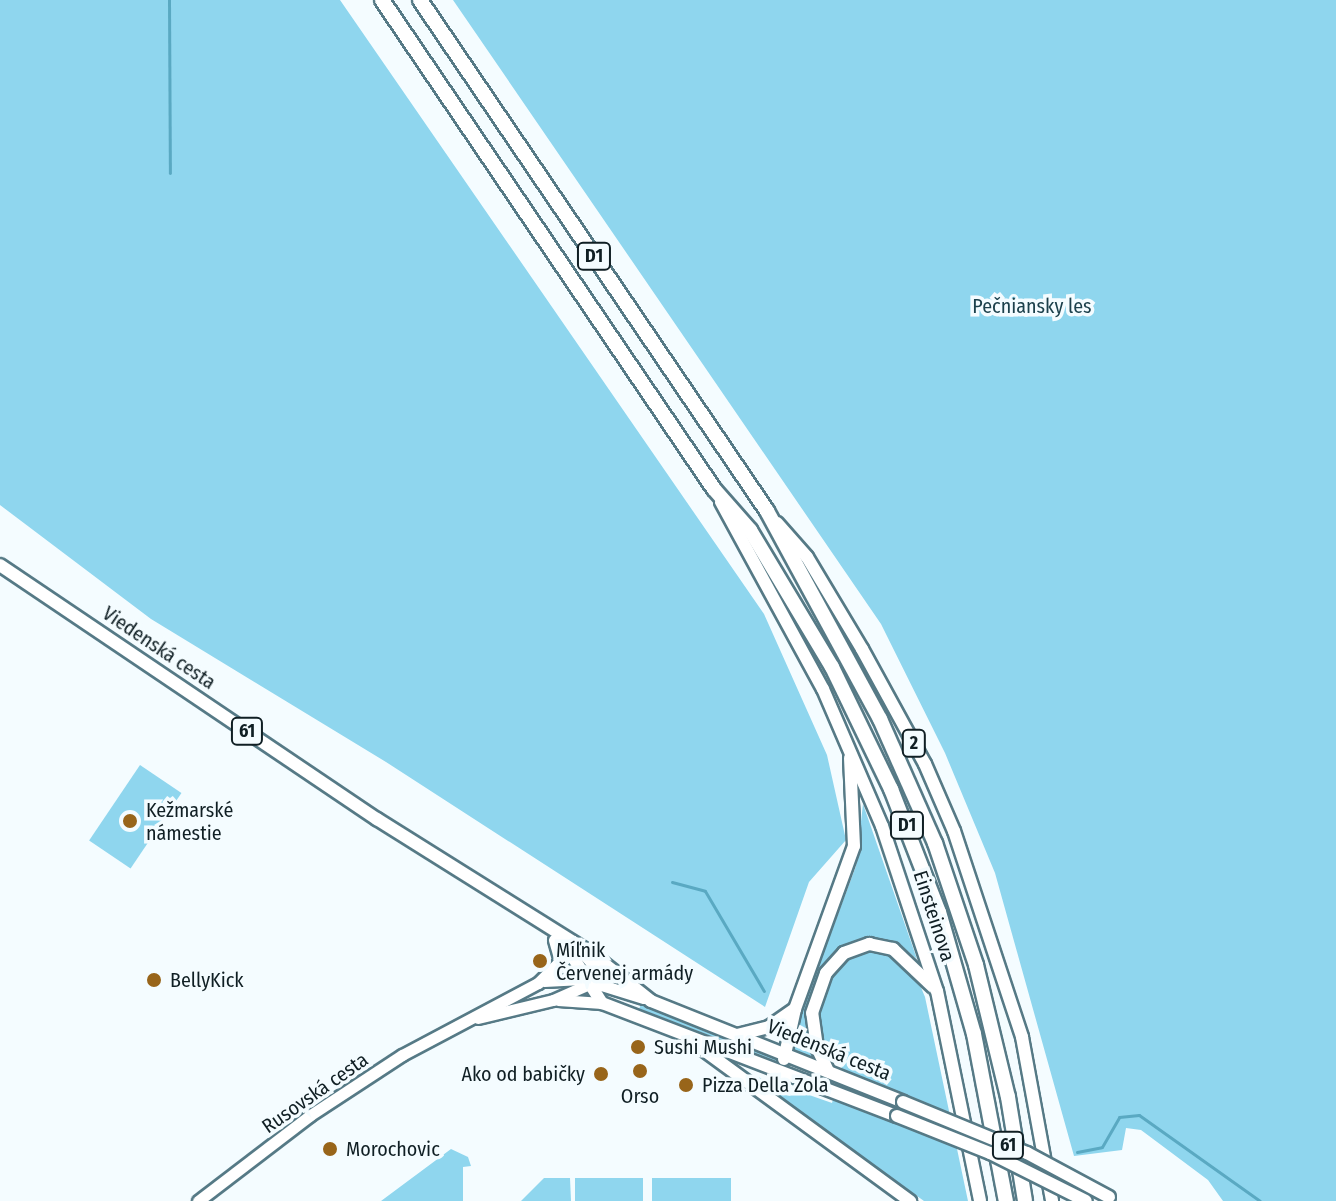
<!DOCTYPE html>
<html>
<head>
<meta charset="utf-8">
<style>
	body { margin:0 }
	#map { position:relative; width:1336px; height:1201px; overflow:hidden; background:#f4fcff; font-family:"Fira Sans Condensed",sans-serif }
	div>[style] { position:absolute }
	.green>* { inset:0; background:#8fd6ee; transform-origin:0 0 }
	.stream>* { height:3px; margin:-1.5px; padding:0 1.5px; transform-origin:1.5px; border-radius:1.5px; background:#5aa9c2 }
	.roads { filter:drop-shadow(2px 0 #567a86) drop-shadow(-2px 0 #567a86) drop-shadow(0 2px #567a86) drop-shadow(0 -2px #567a86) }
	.secondary>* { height:11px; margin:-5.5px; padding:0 5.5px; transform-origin:5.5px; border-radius:5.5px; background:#fff }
	.primary>* { height:12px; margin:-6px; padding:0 6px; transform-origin:6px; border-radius:6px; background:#fff }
	.highway>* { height:14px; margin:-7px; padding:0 7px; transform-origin:7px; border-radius:7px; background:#fff }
	.bridges { filter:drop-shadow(2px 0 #567a86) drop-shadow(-2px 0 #567a86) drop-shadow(0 2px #567a86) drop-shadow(0 -2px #567a86) }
	.primary-bridge>* { height:12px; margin:-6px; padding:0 6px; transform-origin:6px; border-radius:6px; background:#fff }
	.dots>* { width:22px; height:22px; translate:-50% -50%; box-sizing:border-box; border:4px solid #f4fcff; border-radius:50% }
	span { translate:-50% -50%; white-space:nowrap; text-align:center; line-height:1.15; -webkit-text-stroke:7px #f4fcff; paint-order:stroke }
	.shield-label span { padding:2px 6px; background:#f4fcff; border:2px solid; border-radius:6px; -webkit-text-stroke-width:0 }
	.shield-label { font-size:18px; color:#101f24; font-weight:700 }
	.park-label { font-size:20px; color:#1c414c }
	.street-label { font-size:20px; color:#101f24 }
	.poi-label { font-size:20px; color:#101f24 }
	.left { translate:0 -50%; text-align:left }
	.right { translate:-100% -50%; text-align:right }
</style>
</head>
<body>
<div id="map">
	<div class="green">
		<div style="clip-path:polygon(0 0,340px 0,764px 614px,827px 755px,846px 840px,809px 882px,765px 1007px,386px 762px,151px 619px,0 505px)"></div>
		<div style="clip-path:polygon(453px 0,1336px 0,1336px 1201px,1223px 1201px,1208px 1180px,1141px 1130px,1126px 1128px,1122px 1150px,1074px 1156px,995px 873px,945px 753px,881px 624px)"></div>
		<div style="left:140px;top:765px;width:50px;height:91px;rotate:34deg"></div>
		<div style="clip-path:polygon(863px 804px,917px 959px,901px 946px,870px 938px,839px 949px,828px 959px,808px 1007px,807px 1030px,817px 1059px,788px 1048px,856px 866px)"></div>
		<div style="clip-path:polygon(878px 949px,915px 973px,925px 997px,968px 1201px,924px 1201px,743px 1072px,832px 1103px,842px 1066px,822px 1045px,818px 1010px,833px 970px,851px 955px)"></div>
		<div style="left:641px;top:1004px;width:150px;height:5px;rotate:21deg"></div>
		<div style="clip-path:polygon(451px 1149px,468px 1157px,471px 1166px,463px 1167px,463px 1201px,381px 1201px)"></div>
		<div style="clip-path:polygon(544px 1178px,570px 1178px,571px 1201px,521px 1201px)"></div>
		<div style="left:575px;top:1178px;width:68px;height:23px"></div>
		<div style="left:652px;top:1178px;width:79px;height:23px"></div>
	</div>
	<div class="stream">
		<div style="left:169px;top:0;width:173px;rotate:89.7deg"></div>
		<div style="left:672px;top:882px;width:34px;rotate:15deg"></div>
		<div style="left:705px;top:891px;width:116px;rotate:59.5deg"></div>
		<div style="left:1077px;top:1152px;width:25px;rotate:-11deg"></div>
		<div style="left:1102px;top:1147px;width:34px;rotate:-60deg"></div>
		<div style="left:1119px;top:1117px;width:20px;rotate:-6deg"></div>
		<div style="left:1139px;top:1115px;width:148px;rotate:35.4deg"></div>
	</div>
	<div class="roads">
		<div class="secondary">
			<div style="left:581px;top:951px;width:20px;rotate:49deg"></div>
			<div style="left:594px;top:966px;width:15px;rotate:82deg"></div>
			<div style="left:544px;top:981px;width:38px;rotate:-3deg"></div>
			<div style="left:582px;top:979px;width:64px;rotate:17.3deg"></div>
			<div style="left:558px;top:1000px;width:44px;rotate:3.9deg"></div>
			<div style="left:478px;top:1018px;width:77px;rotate:-13.5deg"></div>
			<div style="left:553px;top:1000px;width:47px;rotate:-23.8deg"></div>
			<div style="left:198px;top:1201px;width:140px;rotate:-37.4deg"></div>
			<div style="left:309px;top:1116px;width:111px;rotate:-33.3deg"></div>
			<div style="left:402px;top:1055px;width:154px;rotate:-27.9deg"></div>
			<div style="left:538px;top:983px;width:31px;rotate:-45deg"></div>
			<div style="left:560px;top:961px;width:22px;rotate:-106deg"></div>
		</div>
		<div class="primary">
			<div style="left:721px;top:502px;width:213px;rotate:61.4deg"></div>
			<div style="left:823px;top:689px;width:149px;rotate:66.7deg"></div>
			<div style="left:882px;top:826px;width:174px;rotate:71.6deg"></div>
			<div style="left:937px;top:991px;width:214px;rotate:78.4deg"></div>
			<div style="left:777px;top:523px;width:45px;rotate:48.6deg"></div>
			<div style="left:807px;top:557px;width:107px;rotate:59.1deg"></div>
			<div style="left:862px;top:649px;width:131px;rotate:61.3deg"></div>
			<div style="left:925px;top:764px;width:73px;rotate:66.6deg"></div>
			<div style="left:954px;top:831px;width:217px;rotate:71.7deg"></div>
			<div style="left:1022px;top:1037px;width:167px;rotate:79.6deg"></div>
			<div style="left:0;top:565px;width:455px;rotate:34deg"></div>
			<div style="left:377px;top:819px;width:254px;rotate:32.1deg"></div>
			<div style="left:592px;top:954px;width:75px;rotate:38.5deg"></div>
			<div style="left:651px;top:1001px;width:271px;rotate:21.8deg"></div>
			<div style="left:556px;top:940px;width:17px;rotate:40deg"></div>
			<div style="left:569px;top:951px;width:62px;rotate:57.6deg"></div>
			<div style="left:602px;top:1003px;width:316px;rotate:21deg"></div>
			<div style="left:737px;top:1035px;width:33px;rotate:-14deg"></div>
			<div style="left:769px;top:1027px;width:32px;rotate:-35deg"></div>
			<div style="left:690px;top:1040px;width:273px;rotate:36.2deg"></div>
			<div style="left:784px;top:1059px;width:51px;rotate:-77.6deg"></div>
			<div style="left:795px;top:1009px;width:173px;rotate:-70.1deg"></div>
			<div style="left:854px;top:846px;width:88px;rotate:-92.6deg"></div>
			<div style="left:828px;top:1071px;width:26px;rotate:-115deg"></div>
			<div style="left:817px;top:1047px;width:34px;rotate:-98deg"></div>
			<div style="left:812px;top:1013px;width:42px;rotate:-70.7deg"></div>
			<div style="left:826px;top:973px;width:27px;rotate:-48deg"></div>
			<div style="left:844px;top:953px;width:27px;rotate:-20deg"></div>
			<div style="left:869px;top:944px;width:25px;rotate:12deg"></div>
			<div style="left:893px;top:949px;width:55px;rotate:43.5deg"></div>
		</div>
		<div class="highway">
			<div style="left:382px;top:0;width:591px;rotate:55.83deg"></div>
			<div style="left:714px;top:489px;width:55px;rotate:48.7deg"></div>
			<div style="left:750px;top:530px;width:160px;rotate:59.1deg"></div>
			<div style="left:832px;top:667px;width:136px;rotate:64.2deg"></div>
			<div style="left:891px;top:789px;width:132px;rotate:68.7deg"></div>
			<div style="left:939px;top:912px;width:127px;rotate:74deg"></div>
			<div style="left:974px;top:1034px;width:170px;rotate:79.2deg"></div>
			<div style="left:420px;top:0;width:618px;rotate:55.82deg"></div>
			<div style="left:767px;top:511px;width:237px;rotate:61.5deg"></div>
			<div style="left:880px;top:719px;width:136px;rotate:66.1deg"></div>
			<div style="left:935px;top:843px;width:129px;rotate:71.4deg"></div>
			<div style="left:976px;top:965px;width:136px;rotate:76.4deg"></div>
			<div style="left:1008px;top:1097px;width:105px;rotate:80.7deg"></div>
		</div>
	</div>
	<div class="bridges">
		<div class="primary-bridge">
			<div style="left:903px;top:1102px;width:134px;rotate:22.4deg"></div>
			<div style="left:1027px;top:1153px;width:93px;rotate:28.2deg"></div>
			<div style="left:897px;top:1116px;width:100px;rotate:21.7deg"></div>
			<div style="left:990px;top:1153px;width:107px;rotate:26.6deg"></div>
		</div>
	</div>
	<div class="dots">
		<div style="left:130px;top:821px;background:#98651a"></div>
		<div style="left:540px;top:961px;background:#98651a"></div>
		<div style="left:154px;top:980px;background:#98651a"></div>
		<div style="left:638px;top:1047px;background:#98651a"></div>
		<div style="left:640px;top:1071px;background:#98651a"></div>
		<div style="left:601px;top:1074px;background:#98651a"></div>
		<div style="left:686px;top:1085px;background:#98651a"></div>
		<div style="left:330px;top:1149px;background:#98651a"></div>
	</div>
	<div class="shield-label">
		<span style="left:594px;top:256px">D1</span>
		<span style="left:247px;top:731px">61</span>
		<span style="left:914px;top:743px">2</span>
		<span style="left:907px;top:825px">D1</span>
		<span style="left:1008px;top:1145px">61</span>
	</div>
	<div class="park-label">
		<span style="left:1032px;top:306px">Pečniansky les</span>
	</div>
	<div class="street-label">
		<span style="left:159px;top:648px;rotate:34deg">Viedenská cesta</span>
		<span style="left:934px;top:916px;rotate:72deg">Einsteinova</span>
		<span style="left:829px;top:1050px;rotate:22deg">Viedenská cesta</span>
		<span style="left:315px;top:1093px;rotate:-35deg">Rusovská cesta</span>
	</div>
	<div class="poi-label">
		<span class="left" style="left:146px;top:822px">Kežmarské<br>námestie</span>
		<span class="left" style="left:556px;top:962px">Míľnik<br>Červenej armády</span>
		<span class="left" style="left:170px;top:980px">BellyKick</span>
		<span class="left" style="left:654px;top:1047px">Sushi Mushi</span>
		<span class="right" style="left:585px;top:1074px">Ako od babičky</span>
		<span class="left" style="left:702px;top:1085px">Pizza Della Zola</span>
		<span style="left:640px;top:1096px">Orso</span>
		<span class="left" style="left:346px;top:1149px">Morochovic</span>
	</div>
</div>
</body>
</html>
